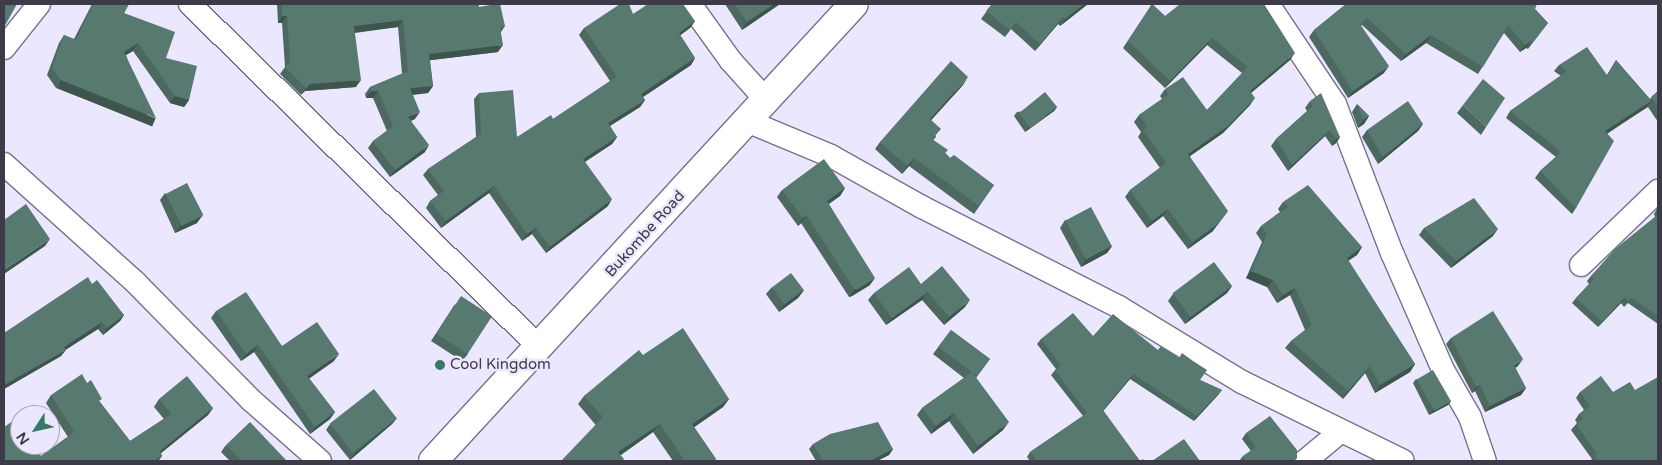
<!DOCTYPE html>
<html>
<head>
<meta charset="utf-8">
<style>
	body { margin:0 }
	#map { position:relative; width:1662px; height:465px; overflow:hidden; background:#ebe7ff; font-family:"Varela Round",sans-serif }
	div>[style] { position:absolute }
	.roads { filter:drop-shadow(1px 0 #76728c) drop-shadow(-1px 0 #76728c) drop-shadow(0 1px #76728c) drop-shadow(0 -1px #76728c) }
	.minor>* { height:22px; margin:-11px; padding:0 11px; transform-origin:11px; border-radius:11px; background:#fff }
	.secondary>* { height:28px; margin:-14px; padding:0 14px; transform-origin:14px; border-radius:14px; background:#fff }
	.wall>* { inset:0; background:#4c685f }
	.shaded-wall>* { inset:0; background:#3e554e; transform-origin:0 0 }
	.building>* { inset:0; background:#58796f; transform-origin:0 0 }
	.dots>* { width:14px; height:14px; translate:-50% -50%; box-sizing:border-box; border:2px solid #ebe7ff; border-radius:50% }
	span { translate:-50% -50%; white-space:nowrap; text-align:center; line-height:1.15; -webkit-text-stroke:5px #ebe7ff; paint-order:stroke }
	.street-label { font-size:15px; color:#3d3b47 }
	.poi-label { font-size:15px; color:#3d3b47 }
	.left { translate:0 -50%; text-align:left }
	.frame { position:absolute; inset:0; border:5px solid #3d3b47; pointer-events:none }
	.north { position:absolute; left:10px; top:405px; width:50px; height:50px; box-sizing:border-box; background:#ebe7ff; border:1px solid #a5a2b5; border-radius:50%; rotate:235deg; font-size:14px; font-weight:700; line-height:20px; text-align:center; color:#3d3b47 }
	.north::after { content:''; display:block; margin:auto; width:18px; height:22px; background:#387866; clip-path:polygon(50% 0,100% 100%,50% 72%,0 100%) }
</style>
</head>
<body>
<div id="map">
	<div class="roads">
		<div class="minor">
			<div style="left:190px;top:4px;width:491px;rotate:44.5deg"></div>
			<div style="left:690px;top:4px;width:70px;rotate:54.3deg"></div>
			<div style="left:731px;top:61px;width:52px;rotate:48.1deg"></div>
			<div style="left:1268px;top:4px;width:120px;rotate:56.2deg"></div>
			<div style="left:1335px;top:104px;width:160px;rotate:69.1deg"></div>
			<div style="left:1392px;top:253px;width:128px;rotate:66.4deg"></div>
			<div style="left:1443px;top:370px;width:54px;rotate:60.1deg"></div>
			<div style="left:1470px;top:417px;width:46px;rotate:71.2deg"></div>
			<div style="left:4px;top:48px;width:56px;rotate:-51.5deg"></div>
			<div style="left:747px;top:121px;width:91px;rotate:22.6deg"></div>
			<div style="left:831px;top:156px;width:104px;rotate:29.3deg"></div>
			<div style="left:922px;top:207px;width:221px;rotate:26.9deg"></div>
			<div style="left:1119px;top:307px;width:144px;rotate:31.4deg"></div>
			<div style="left:1242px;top:382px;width:179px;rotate:26.1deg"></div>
			<div style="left:4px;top:164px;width:176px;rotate:42deg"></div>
			<div style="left:135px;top:282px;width:165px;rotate:45.5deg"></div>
			<div style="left:251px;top:400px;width:92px;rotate:41.5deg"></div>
			<div style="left:1581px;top:265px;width:107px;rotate:-43.9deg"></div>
			<div style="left:1305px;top:461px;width:45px;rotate:-39.6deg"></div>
		</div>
		<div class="secondary">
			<div style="left:433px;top:461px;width:621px;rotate:-47.35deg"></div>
		</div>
	</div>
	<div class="wall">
		<div style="clip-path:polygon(4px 4px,7px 22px,4px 27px)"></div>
		<div style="clip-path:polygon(92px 4px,129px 4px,124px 13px,166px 58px,189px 100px,184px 107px,170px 103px,133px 51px,126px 55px,151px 125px,56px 88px,47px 75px,59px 43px,64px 35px,74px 39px)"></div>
		<div style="clip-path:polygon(277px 4px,479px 4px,479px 7px,505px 26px,501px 32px,498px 52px,430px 60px,433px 86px,428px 93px,413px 95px,415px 119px,411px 121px,425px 152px,390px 177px,368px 148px,373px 141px,387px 131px,373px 98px,366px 98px,365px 94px,370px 87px,402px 74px,398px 27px,355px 33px,356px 87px,305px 91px,301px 95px,280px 74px,285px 67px,282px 23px,278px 23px)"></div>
		<div style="clip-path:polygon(725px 4px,780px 4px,742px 30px)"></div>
		<div style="clip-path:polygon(992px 4px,1088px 4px,1060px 26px,1058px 24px,1035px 51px,1011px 29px,1005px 37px,981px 19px)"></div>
		<div style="clip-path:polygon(1152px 4px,1165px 16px,1290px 60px,1251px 93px,1250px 105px,1223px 133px,1190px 156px,1213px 231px,1188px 249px,1163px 216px,1147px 228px,1125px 197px,1130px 190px,1160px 168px,1138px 137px,1141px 132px,1134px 122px,1139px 115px,1162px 99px,1160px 96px,1165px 89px,1207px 110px,1242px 73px,1207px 45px,1165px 88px,1123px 48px)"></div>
		<div style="clip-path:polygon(1346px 4px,1535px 9px,1548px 23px,1528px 49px,1526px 48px,1520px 52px,1504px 33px,1478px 74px,1426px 43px,1401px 61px,1362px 25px,1361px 26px,1384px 73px,1348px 98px,1309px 37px,1314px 30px)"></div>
		<div style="clip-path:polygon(633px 14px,695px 21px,690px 28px,680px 35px,695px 58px,691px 65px,643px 97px,645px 100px,640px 107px,610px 126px,617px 137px,612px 144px,585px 162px,608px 206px,546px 253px,532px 234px,522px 241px,489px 193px,441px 228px,426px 208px,430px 201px,438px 195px,423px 175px,428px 169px,476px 137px,474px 99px,479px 93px,517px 137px,553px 119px,610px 81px,579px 35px,584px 28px)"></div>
		<div style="clip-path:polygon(1616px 60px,1650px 99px,1658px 91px,1658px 122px,1648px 107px,1607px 133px,1576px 208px,1572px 214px,1535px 178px,1540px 171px,1556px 157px,1506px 118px,1510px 111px,1561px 76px,1554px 71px,1559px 65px,1607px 75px)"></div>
		<div style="clip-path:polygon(963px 85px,931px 120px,936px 137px,933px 140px,950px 158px,994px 185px,974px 214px,909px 166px,902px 174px,875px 149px,880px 142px)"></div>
		<div style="clip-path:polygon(1310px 101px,1340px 137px,1336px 143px,1332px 146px,1325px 136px,1288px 171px,1271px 146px,1276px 139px,1307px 111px,1305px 108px)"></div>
		<div style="clip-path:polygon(1357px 104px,1369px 116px,1364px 124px,1358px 128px,1352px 112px)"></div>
		<div style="clip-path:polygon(1463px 105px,1486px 127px,1481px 135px,1457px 113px)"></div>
		<div style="clip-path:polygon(1057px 107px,1054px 111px,1025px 132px,1014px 116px,1017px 112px)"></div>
		<div style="clip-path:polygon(1423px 124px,1418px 131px,1378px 164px,1362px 137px,1367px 130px)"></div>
		<div style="clip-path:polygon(845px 188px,840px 196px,829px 204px,870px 285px,852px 296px,849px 297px,801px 223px,798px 226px,777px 197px,782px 190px)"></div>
		<div style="clip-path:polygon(165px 193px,197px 223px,175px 233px,160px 200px)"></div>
		<div style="clip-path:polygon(1283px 202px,1362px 247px,1357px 255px,1348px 261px,1415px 364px,1410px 372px,1375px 393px,1365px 373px,1343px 399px,1285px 348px,1291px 341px,1305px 330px,1290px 295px,1277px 303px,1267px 287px,1246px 278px,1262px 242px,1256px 233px,1261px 226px,1280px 212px,1278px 209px)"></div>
		<div style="clip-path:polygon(1658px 207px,1658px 324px,1628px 303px,1624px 307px,1621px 303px,1598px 327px,1572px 303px,1576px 298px,1589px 284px,1587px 281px,1591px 276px,1655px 217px,1654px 214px)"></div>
		<div style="clip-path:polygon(1065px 220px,1112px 246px,1107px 253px,1081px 267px,1060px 228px)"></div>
		<div style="clip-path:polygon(1424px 228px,1493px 236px,1451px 268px,1419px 235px)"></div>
		<div style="clip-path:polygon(92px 284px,124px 315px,120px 321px,103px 335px,98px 329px,66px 349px,61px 356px,4px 389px,4px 333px)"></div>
		<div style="clip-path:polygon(921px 284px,965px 307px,944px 325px,922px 300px,886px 325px,868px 300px,874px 293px)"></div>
		<div style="clip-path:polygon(1232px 286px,1227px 293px,1185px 324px,1168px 301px,1173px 294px)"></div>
		<div style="clip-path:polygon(772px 287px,804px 290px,798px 298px,779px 312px,766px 294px)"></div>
		<div style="clip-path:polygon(455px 304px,468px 354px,462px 361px,431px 341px)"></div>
		<div style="clip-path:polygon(216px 311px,282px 346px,334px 361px,309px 378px,335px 412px,330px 419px,310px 434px,254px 352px,241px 361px,211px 318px)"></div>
		<div style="clip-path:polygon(951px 330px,990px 359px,976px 378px,1003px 430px,973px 454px,949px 421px,931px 434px,917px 415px,922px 408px,964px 378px,933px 354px)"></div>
		<div style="clip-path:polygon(1093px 336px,1158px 350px,1200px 380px,1222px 390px,1218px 395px,1194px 421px,1130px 379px,1103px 411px,1140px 461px,1144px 461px,1030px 461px,1027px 457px,1030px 452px,1083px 416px,1051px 375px,1056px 369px,1037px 344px,1041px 339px)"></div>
		<div style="clip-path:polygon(1451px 338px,1518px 366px,1515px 368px,1526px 388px,1521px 395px,1485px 412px,1475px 391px,1472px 393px,1446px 344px)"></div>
		<div style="clip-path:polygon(643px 355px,729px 399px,723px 407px,694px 427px,716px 459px,714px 461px,673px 461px,653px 432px,621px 455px,578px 404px,584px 396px)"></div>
		<div style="clip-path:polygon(1416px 379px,1451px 401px,1448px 405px,1429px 415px,1413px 383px)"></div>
		<div style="clip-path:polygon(1580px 392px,1613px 392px,1658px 461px,1590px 461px,1592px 459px,1571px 430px,1577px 423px,1575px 420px,1579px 414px,1584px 410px,1576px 398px)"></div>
		<div style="clip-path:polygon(51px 395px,100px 402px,130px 441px,164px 419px,154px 407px,159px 399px,213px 408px,208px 415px,161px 453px,162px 456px,158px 461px,4px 461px,41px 456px,68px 437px,46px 403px)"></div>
		<div style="clip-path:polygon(397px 418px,392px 424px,350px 460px,326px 430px,330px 424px)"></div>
		<div style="clip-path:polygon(1246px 433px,1297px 458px,1294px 461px,1239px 461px,1243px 456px,1251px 451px,1242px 439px)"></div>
		<div style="clip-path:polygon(813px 444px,893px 449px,889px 455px,877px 461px,816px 461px,809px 449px)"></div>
		<div style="clip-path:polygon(226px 445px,285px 461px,230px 461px,221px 452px)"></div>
	</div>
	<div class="shaded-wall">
		<div style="clip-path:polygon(774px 4px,780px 4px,742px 30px,747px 22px)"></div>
		<div style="clip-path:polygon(1084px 4px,1088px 4px,1060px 26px,1065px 19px)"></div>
		<div style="clip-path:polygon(282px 16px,287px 16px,282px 23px,278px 23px)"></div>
		<div style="clip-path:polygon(1063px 17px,1058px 24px,1035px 51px,1040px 44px)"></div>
		<div style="clip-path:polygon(403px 20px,398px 27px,349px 33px,354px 26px)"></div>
		<div style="clip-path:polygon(695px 21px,690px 28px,674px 40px,679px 33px)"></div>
		<div style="clip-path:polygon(1431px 35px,1426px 43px,1401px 61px,1406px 54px)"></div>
		<div style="clip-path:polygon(1212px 38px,1207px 45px,1165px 88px,1170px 81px)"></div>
		<div style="clip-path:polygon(1531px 41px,1526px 48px,1520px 52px,1525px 45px)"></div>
		<div style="clip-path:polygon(138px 43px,133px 51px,119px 59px,124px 52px)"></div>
		<div style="clip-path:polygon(503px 45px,498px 52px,424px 61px,429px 54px)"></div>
		<div style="clip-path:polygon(1295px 53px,1290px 60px,1245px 98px,1250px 91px)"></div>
		<div style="clip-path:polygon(695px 58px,691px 65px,637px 101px,641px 94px)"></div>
		<div style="clip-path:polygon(1389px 66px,1384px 73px,1348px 98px,1353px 91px)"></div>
		<div style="clip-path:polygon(968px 77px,963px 85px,925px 127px,930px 119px)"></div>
		<div style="left:61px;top:80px;width:102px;height:9px;rotate:22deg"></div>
		<div style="clip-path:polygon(361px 80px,356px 87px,305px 91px,301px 95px,310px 84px)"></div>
		<div style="clip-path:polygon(433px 86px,428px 93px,406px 95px,410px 88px)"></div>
		<div style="clip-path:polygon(371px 91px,378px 91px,373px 98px,366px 98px)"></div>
		<div style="clip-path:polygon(175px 96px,189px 100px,184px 107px,170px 103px)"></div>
		<div style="clip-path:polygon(1255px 98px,1250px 105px,1223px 133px,1183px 161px,1188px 154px)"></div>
		<div style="clip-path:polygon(645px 100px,640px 107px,603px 130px,608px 123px)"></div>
		<div style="clip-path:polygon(1651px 101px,1647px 107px,1601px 138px,1605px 131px)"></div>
		<div style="clip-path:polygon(1057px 107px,1054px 111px,1025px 132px,1028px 128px)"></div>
		<div style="clip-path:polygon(420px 112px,415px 119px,403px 124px,408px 117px)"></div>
		<div style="clip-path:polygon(1369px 116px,1364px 124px,1358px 128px,1363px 120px)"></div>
		<div style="clip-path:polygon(1423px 124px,1418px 131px,1378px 164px,1383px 157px)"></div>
		<div style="clip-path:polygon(1330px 130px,1325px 136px,1288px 171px,1292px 165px)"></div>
		<div style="clip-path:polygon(617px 137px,612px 144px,578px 166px,583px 159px)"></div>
		<div style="clip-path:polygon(1340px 137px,1336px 143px,1332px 146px,1336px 139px)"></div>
		<div style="clip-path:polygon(429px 145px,425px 152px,390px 177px,395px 170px)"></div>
		<div style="clip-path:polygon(914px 158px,909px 166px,902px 174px,907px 166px)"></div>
		<div style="clip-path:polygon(494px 186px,489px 193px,441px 228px,446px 221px)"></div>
		<div style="clip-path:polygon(845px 188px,840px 196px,822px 208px,827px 201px)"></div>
		<div style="clip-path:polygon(612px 199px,608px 206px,546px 253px,550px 247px)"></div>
		<div style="clip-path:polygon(1168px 209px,1163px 216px,1147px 228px,1152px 221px)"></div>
		<div style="clip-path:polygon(1228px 211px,1213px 231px,1188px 249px,1193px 242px)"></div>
		<div style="clip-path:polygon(203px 215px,197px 223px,175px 233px,180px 226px)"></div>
		<div style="clip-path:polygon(807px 216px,801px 223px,798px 226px,803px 218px)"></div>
		<div style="clip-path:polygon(536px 228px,532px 234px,522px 241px,527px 234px)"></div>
		<div style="clip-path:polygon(1498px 229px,1493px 236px,1451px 268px,1456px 261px)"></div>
		<div style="clip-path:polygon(50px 239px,45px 246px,4px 274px,4px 270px)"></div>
		<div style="clip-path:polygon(1112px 246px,1107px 253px,1081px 267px,1086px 259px)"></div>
		<div style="clip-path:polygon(1362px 247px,1357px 255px,1341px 265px,1347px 258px)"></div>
		<div style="clip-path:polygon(1251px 271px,1273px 280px,1267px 287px,1246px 278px)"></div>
		<div style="clip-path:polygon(875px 278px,870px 285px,852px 296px,849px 297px,854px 289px)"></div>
		<div style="clip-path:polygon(1232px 286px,1227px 293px,1185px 324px,1190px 317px)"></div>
		<div style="clip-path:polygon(1295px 288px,1290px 295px,1277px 303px,1283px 295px)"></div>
		<div style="clip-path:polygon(804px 290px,798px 298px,779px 312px,784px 304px)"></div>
		<div style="clip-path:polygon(928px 292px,922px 300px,886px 325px,892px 318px)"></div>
		<div style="clip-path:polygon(1625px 297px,1621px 303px,1598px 327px,1602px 322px)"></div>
		<div style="clip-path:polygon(970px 300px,965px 307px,944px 325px,949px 317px)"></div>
		<div style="clip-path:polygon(124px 315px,120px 321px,103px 335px,107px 328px)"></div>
		<div style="clip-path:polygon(102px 322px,98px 329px,64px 351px,66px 350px,61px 356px,4px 389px,4px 385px,64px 347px)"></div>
		<div style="clip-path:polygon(258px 345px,254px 352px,241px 361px,246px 354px)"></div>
		<div style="clip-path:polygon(339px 354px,334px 361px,303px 383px,307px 376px)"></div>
		<div style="clip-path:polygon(1523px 359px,1518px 366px,1509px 372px,1514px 365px)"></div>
		<div style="clip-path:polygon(1415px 364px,1410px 372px,1375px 393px,1380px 385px)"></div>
		<div style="clip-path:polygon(1370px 366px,1365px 373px,1343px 399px,1348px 391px)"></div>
		<div style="clip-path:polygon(1133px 374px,1130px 379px,1099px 416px,1103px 410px)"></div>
		<div style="clip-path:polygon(1480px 385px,1475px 391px,1472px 393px,1476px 387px)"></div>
		<div style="clip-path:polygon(1526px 388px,1521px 395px,1485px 412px,1490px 406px)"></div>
		<div style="clip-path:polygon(1222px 390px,1218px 395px,1194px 421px,1197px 416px)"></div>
		<div style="clip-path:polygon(729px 399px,723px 407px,686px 433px,692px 424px)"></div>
		<div style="clip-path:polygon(1451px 401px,1448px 405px,1429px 415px,1432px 411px)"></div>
		<div style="clip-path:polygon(213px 408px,208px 415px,155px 458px,160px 451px)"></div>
		<div style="clip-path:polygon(335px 412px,330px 419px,310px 434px,315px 427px)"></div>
		<div style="clip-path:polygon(954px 413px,949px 421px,931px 434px,936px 426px)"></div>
		<div style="clip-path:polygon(397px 418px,392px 424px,350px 460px,354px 454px)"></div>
		<div style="clip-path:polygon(1009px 422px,1003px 430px,973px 454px,978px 446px)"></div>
		<div style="clip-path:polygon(660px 424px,653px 432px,612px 461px,618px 452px)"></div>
		<div style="clip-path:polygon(893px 449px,889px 455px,877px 461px,870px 461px)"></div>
		<div style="clip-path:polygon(162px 456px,158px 461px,154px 461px)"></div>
	</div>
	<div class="building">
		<div style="clip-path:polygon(4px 4px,17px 4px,7px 22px,4px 20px)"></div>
		<div style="clip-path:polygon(93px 4px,129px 4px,124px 13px,175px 32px,166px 58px,197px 66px,189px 100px,175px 96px,138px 43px,124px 52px,156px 118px,61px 80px,52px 68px,64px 35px,76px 40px)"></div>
		<div style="clip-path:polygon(282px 4px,479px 4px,479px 7px,496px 4px,500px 4px,505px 26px,500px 27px,503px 45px,429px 54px,433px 86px,410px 88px,420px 112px,408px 117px,429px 145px,395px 170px,373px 141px,393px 126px,378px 91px,371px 91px,370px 87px,408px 71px,403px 20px,354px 26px,361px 80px,310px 84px,306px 88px,285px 67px,290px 62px,287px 16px,282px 16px)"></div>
		<div style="clip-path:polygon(620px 4px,629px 4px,633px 14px,648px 4px,683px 4px,695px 21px,679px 33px,695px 58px,641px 94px,645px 100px,608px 123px,617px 137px,583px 159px,612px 199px,550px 247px,536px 228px,527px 234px,494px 186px,446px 221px,430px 201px,444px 191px,428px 169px,481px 134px,479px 93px,513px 90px,517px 137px,551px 115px,553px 119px,617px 77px,584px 28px)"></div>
		<div style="clip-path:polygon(735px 4px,774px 4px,747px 22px)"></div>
		<div style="clip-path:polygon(992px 4px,1084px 4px,1065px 19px,1063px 17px,1040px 44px,1016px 22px,1010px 30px,986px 11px)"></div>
		<div style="clip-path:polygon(1152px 4px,1165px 16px,1180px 4px,1264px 4px,1295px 53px,1250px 91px,1255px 98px,1228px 126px,1188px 154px,1228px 211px,1218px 224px,1193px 242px,1168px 209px,1152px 221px,1130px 190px,1166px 163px,1143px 130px,1147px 126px,1139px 115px,1169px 94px,1165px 89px,1183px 77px,1207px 110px,1248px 67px,1212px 38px,1170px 81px,1128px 41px)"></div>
		<div style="clip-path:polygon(1346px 4px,1537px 4px,1535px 9px,1548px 23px,1533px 42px,1531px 41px,1525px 45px,1508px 25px,1483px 67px,1431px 35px,1406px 54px,1367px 18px,1360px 24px,1389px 66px,1353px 91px,1314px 30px)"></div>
		<div style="clip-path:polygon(1587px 47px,1607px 75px,1616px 60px,1651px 101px,1605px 131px,1614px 141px,1576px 208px,1540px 171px,1561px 152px,1510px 111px,1567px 71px,1559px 65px)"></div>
		<div style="clip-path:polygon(951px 61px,968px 77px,930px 119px,941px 129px,932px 139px,948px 150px,945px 153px,950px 158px,954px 155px,994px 185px,979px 206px,914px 158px,907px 166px,880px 142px)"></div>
		<div style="clip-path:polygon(1483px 79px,1505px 98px,1486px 127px,1463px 105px)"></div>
		<div style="clip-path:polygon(1658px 91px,1658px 107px,1651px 97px)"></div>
		<div style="left:1045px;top:92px;width:19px;height:34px;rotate:51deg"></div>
		<div style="clip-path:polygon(1321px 93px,1340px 137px,1336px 139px,1330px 130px,1292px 165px,1276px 139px,1313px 106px,1310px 101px)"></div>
		<div style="clip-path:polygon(1408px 101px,1423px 124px,1383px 157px,1367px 130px)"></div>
		<div style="clip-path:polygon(1357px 104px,1369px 116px,1363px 120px)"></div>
		<div style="clip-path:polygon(824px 159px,845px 188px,827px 201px,875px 278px,858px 289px,854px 289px,807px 216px,803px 218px,782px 190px)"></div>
		<div style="left:187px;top:183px;width:36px;height:24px;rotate:63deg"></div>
		<div style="clip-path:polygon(1308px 185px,1362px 247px,1347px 258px,1415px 364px,1380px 385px,1370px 366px,1348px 391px,1291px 341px,1312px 325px,1295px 288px,1283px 295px,1273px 280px,1251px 271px,1267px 234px,1261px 226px,1288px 207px,1283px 202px)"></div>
		<div style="clip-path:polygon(1474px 198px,1498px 229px,1456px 261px,1424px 228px)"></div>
		<div style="clip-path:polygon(26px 204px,50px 239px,4px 270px,4px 220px)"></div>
		<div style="left:1091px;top:207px;width:44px;height:29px;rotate:62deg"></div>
		<div style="clip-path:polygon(1656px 216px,1658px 219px,1658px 316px,1632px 298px,1628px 301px,1625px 297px,1602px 322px,1576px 298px,1594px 279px,1591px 276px,1615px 249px)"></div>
		<div style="left:1214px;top:262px;width:30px;height:52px;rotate:53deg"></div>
		<div style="clip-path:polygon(942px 266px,970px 300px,949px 317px,928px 292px,892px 318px,874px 293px,909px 267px,921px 284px)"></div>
		<div style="left:791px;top:273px;width:21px;height:24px;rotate:53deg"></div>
		<div style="clip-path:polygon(88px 277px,92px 284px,97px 280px,124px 315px,107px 328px,102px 322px,64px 347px,66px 350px,4px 385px,4px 333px)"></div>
		<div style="clip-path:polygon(246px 292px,282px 346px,317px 322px,339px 354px,307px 376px,335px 412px,315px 427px,258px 345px,246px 354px,216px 311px)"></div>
		<div style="left:461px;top:296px;width:37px;height:45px;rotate:33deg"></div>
		<div style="clip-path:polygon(1493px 311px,1523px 359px,1514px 365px,1526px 388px,1490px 406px,1480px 385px,1476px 387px,1451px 338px)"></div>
		<div style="clip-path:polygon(1073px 313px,1093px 336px,1113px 314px,1158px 350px,1161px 346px,1179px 358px,1182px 353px,1193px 361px,1207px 370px,1200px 380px,1222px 390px,1197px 416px,1133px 374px,1103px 410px,1140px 461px,1143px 459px,1144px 461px,1037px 461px,1030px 452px,1087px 413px,1055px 370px,1061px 366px,1041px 339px)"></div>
		<div style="clip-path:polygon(683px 328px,729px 399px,692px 424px,716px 459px,712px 461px,685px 461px,660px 424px,618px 452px,624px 459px,622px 461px,561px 461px,603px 417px,584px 396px,639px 350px,643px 355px)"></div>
		<div style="clip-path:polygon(951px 330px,990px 359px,977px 376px,972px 372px,1009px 422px,978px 446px,954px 413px,936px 426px,922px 408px,972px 372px,938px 347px)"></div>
		<div style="left:1433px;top:370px;width:36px;height:19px;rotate:60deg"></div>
		<div style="clip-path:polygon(82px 374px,87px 383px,91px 380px,102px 399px,99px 401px,130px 441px,171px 414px,159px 399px,187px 376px,213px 408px,160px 451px,162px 456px,154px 461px,4px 461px,4px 427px,20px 416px,20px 445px,35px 445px,41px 456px,74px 432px,51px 395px)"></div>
		<div style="clip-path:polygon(1601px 376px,1613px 392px,1630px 382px,1635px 390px,1658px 377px,1658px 461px,1598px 461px,1594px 456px,1597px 454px,1576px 424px,1583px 419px,1579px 414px,1590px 406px,1580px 392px)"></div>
		<div style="left:374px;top:389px;width:37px;height:56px;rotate:52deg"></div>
		<div style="clip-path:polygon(1270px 416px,1297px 450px,1297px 458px,1292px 461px,1246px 461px,1243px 456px,1256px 447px,1246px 433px)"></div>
		<div style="clip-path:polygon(250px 422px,286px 460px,285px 461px,242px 461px,226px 445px)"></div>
		<div style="clip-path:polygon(878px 422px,893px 449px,870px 461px,823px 461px,813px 444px,830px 434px)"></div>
		<div style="clip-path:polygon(1184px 439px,1200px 461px,1152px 461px)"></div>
	</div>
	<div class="dots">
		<div style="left:440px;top:365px;background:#387866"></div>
	</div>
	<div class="street-label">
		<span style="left:645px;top:234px;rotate:-48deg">Bukombe Road</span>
	</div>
	<div class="poi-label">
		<span class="left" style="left:450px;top:365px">Cool Kingdom</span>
	</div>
	<div class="frame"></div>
	<div class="north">N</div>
</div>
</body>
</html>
